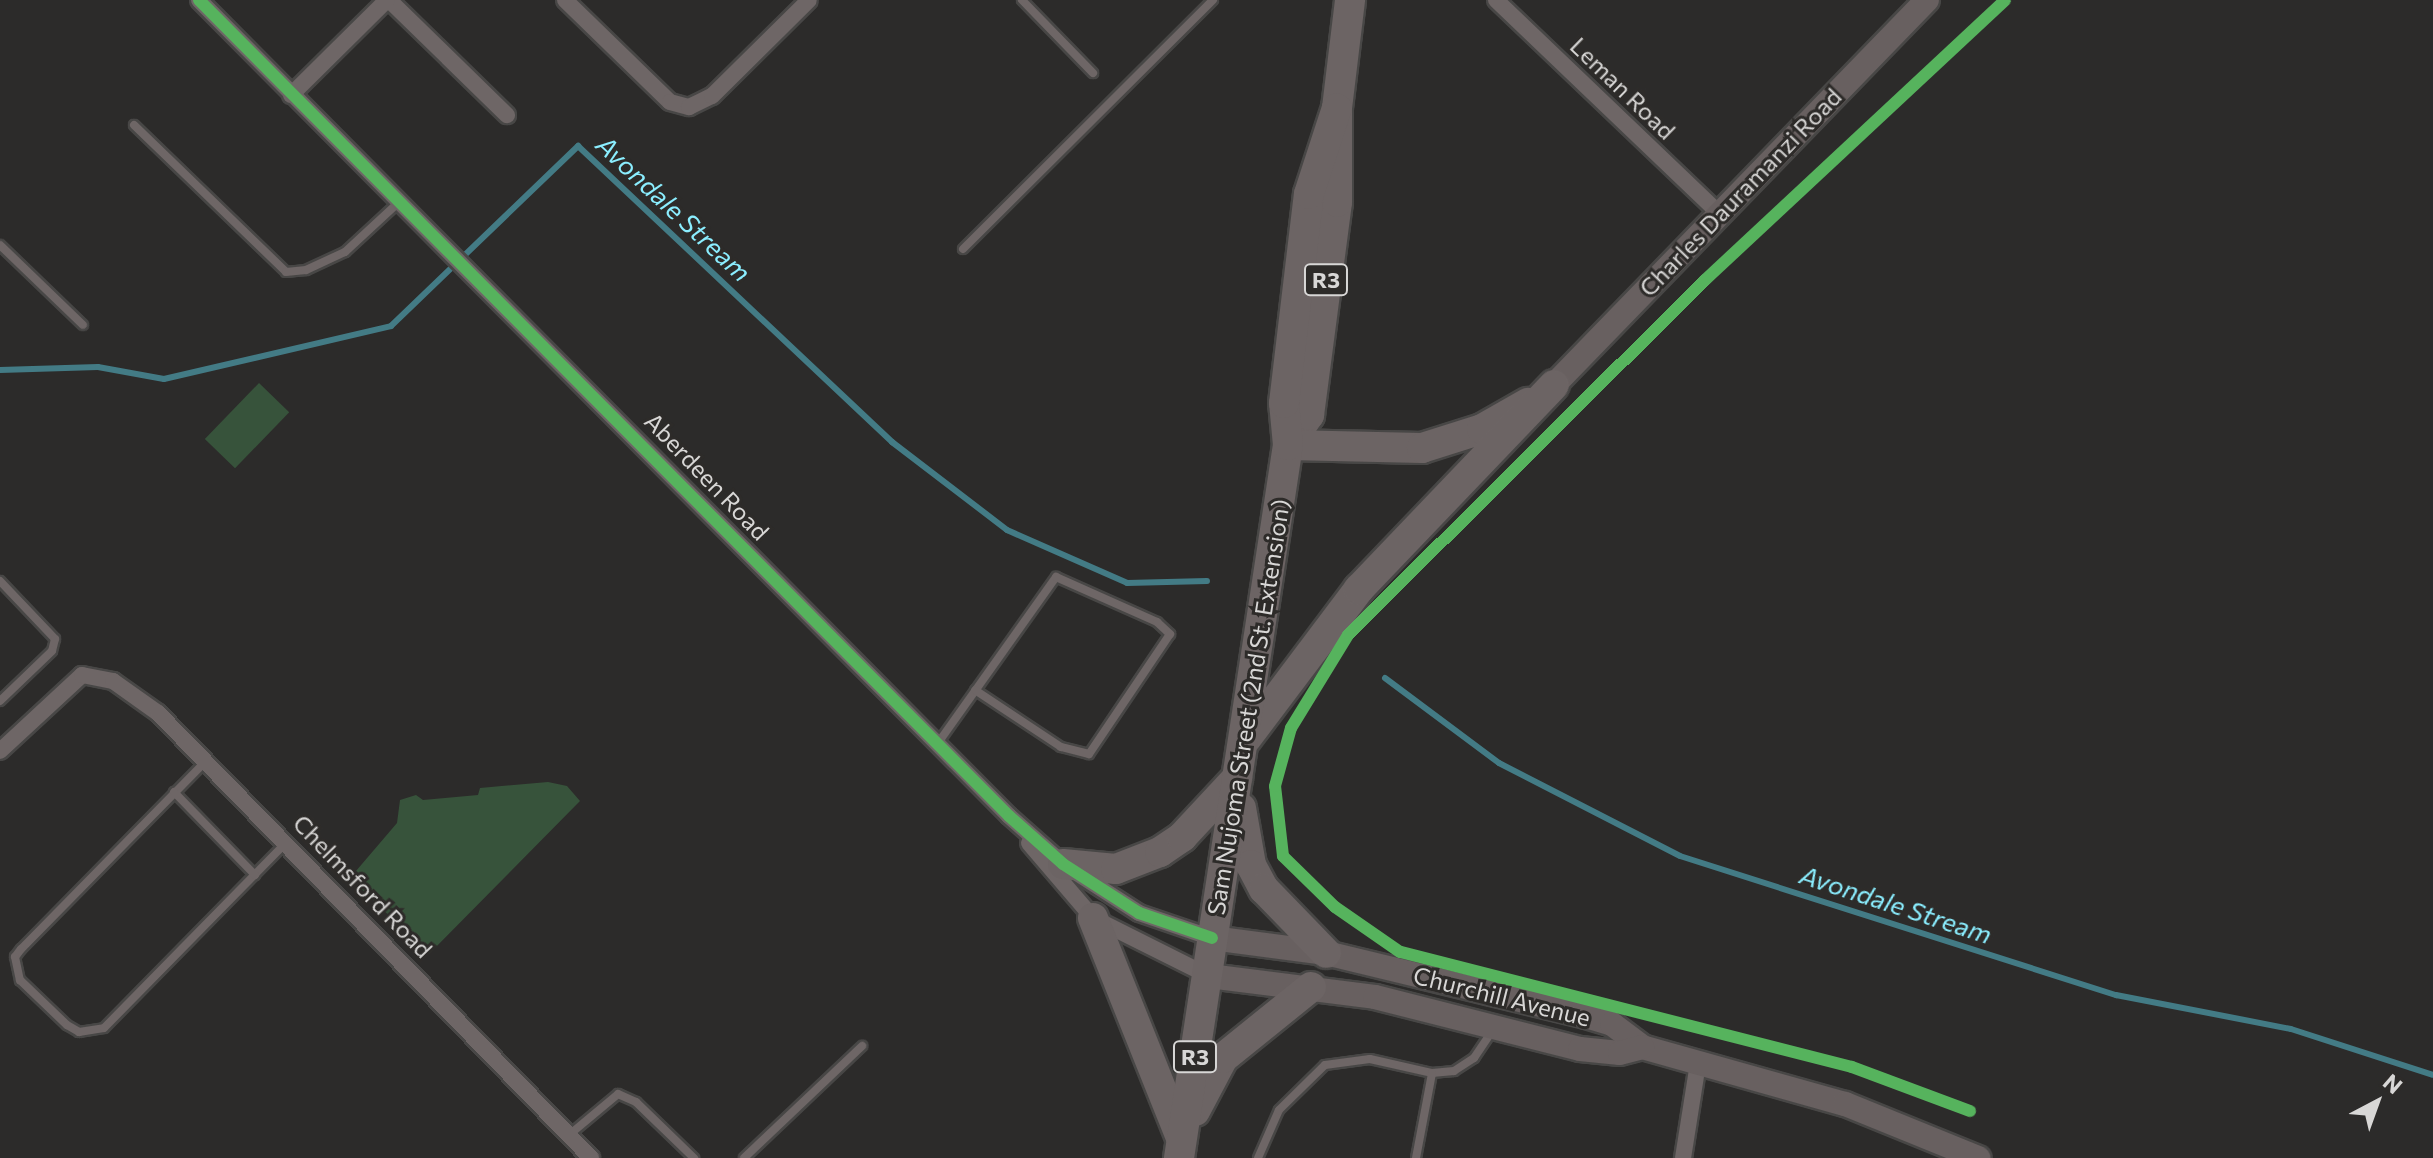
<!DOCTYPE html>
<html>
<head>
<meta charset="utf-8">
<style>
	body { margin:0 }
	#map { position:relative; width:2433px; height:1158px; overflow:hidden; background:#2c2b2a; font-family:Commissioner,sans-serif }
	div>[style] { position:absolute }
	.green>* { inset:0; background:#37533b; transform-origin:0 0 }
	.stream>* { height:6px; margin:-3px; padding:0 3px; transform-origin:3px; border-radius:3px; background:#437b85 }
	.roads { filter:drop-shadow(2px 0 #484746) drop-shadow(-2px 0 #484746) drop-shadow(0 2px #484746) drop-shadow(0 -2px #484746) }
	.lane>* { height:8px; margin:-4px; padding:0 4px; transform-origin:4px; border-radius:4px; background:#6e6666 }
	.street>* { height:16px; margin:-8px; padding:0 8px; transform-origin:8px; border-radius:8px; background:#6e6666 }
	.secondary>* { height:24px; margin:-12px; padding:0 12px; transform-origin:12px; border-radius:12px; background:#686060 }
	.highway>* { height:30px; margin:-15px; padding:0 15px; transform-origin:15px; border-radius:15px; background:#6c6464 }
	.cycleway>* { height:12px; margin:-6px; padding:0 6px; transform-origin:6px; border-radius:6px; background:#56b35d }
	span { translate:-50% -50%; white-space:nowrap; text-align:center; line-height:1.15; -webkit-text-stroke:6px #2d2b29; paint-order:stroke }
	.shield-label span { padding:2px 6px; background:#2d2b29; border:2px solid; border-radius:6px; -webkit-text-stroke-width:0 }
	.shield-label { font-size:22px; color:#d8d7d6; font-weight:700 }
	.street-label { font-size:24px; color:#d8d7d6 }
	.water-label { font-size:26px; color:#8beeff; font-style:italic }
	.north { position:absolute; left:2337px; top:1062px; width:80px; height:80px; -webkit-text-stroke:6px #2d2b29; paint-order:stroke; rotate:41deg; font-size:22px; font-weight:700; line-height:32px; text-align:center; color:#d8d7d6 }
	.north::after { content:''; display:block; margin:auto; width:28px; height:36px; background:#d8d7d6; clip-path:polygon(50% 0,100% 100%,50% 72%,0 100%) }
</style>
</head>
<body>
<div id="map">
	<div class="green">
		<div style="left:259px;top:383px;width:42px;height:78px;rotate:44deg"></div>
		<div style="clip-path:polygon(548px 782px,567px 786px,580px 801px,429px 954px,350px 878px,397px 823px,400px 800px,416px 795px,423px 800px,478px 795px,480px 788px)"></div>
	</div>
	<div class="stream">
		<div style="left:0;top:370px;width:98px;rotate:-1.8deg"></div>
		<div style="left:98px;top:367px;width:67px;rotate:10.3deg"></div>
		<div style="left:164px;top:379px;width:233px;rotate:-13.1deg"></div>
		<div style="left:391px;top:326px;width:260px;rotate:-43.9deg"></div>
		<div style="left:578px;top:146px;width:432px;rotate:43.3deg"></div>
		<div style="left:892px;top:442px;width:145px;rotate:37.4deg"></div>
		<div style="left:1007px;top:530px;width:131px;rotate:23.8deg"></div>
		<div style="left:1127px;top:583px;width:80px;rotate:-1.4deg"></div>
		<div style="left:1385px;top:678px;width:142px;rotate:36.7deg"></div>
		<div style="left:1499px;top:763px;width:203px;rotate:27.2deg"></div>
		<div style="left:1680px;top:856px;width:458px;rotate:17.7deg"></div>
		<div style="left:2116px;top:995px;width:178px;rotate:11deg"></div>
		<div style="left:2291px;top:1029px;width:149px;rotate:17.9deg"></div>
	</div>
	<div class="roads">
		<div class="lane">
			<div style="left:1022px;top:0;width:102px;rotate:45.8deg"></div>
			<div style="left:134px;top:125px;width:211px;rotate:44deg"></div>
			<div style="left:286px;top:272px;width:20px;rotate:-6deg"></div>
			<div style="left:306px;top:270px;width:43px;rotate:-24.8deg"></div>
			<div style="left:345px;top:252px;width:74px;rotate:-42.8deg"></div>
			<div style="left:0;top:245px;width:115px;rotate:43.9deg"></div>
			<div style="left:963px;top:249px;width:353px;rotate:-44.9deg"></div>
			<div style="left:0;top:581px;width:80px;rotate:46.5deg"></div>
			<div style="left:55px;top:639px;width:12px;rotate:104deg"></div>
			<div style="left:52px;top:651px;width:72px;rotate:136.1deg"></div>
			<div style="left:938px;top:743px;width:204px;rotate:-54.6deg"></div>
			<div style="left:1056px;top:577px;width:111px;rotate:24deg"></div>
			<div style="left:1157px;top:622px;width:18px;rotate:43deg"></div>
			<div style="left:1170px;top:634px;width:145px;rotate:124deg"></div>
			<div style="left:1089px;top:754px;width:29px;rotate:-166deg"></div>
			<div style="left:1061px;top:747px;width:103px;rotate:-146.5deg"></div>
			<div style="left:206px;top:761px;width:264px;rotate:134.5deg"></div>
			<div style="left:21px;top:949px;width:10px;rotate:127deg"></div>
			<div style="left:15px;top:957px;width:24px;rotate:78deg"></div>
			<div style="left:20px;top:980px;width:65px;rotate:43.8deg"></div>
			<div style="left:67px;top:1025px;width:14px;rotate:30deg"></div>
			<div style="left:79px;top:1032px;width:25px;rotate:-9deg"></div>
			<div style="left:104px;top:1028px;width:260px;rotate:-45.5deg"></div>
			<div style="left:174px;top:792px;width:116px;rotate:45.7deg"></div>
			<div style="left:569px;top:1135px;width:64px;rotate:-39.9deg"></div>
			<div style="left:618px;top:1094px;width:20px;rotate:24deg"></div>
			<div style="left:636px;top:1102px;width:81px;rotate:44deg"></div>
			<div style="left:744px;top:1158px;width:163px;rotate:-43.5deg"></div>
			<div style="left:1258px;top:1158px;width:52px;rotate:-66.4deg"></div>
			<div style="left:1279px;top:1110px;width:64px;rotate:-44.4deg"></div>
			<div style="left:1325px;top:1065px;width:45px;rotate:-7.6deg"></div>
			<div style="left:1370px;top:1059px;width:64px;rotate:12.7deg"></div>
			<div style="left:1432px;top:1073px;width:22px;rotate:-5deg"></div>
			<div style="left:1454px;top:1071px;width:24px;rotate:-33deg"></div>
			<div style="left:1474px;top:1058px;width:34px;rotate:-56deg"></div>
			<div style="left:1416px;top:1158px;width:86px;rotate:-79.3deg"></div>
		</div>
		<div class="street">
			<div style="left:199px;top:0;width:1150px;rotate:45.21deg"></div>
			<div style="left:1009px;top:816px;width:72px;rotate:41.6deg"></div>
			<div style="left:1063px;top:864px;width:90px;rotate:32.8deg"></div>
			<div style="left:1139px;top:913px;width:77px;rotate:18.9deg"></div>
			<div style="left:389px;top:0;width:165px;rotate:44.3deg"></div>
			<div style="left:565px;top:0;width:146px;rotate:44.2deg"></div>
			<div style="left:670px;top:102px;width:20px;rotate:15deg"></div>
			<div style="left:689px;top:107px;width:25px;rotate:-26deg"></div>
			<div style="left:712px;top:96px;width:136px;rotate:-44.7deg"></div>
			<div style="left:1496px;top:0;width:306px;rotate:43.7deg"></div>
			<div style="left:291px;top:95px;width:135px;rotate:-44.7deg"></div>
			<div style="left:0;top:751px;width:112px;rotate:-42.8deg"></div>
			<div style="left:82px;top:675px;width:32px;rotate:11deg"></div>
			<div style="left:113px;top:681px;width:55px;rotate:35.4deg"></div>
			<div style="left:158px;top:713px;width:621px;rotate:45.78deg"></div>
			<div style="left:1029px;top:843px;width:99px;rotate:49.5deg"></div>
			<div style="left:1093px;top:918px;width:130px;rotate:26.6deg"></div>
			<div style="left:1683px;top:1158px;width:96px;rotate:-81deg"></div>
		</div>
		<div class="secondary">
			<div style="left:1554px;top:385px;width:536px;rotate:-45.91deg"></div>
			<div style="left:1212px;top:938px;width:115px;rotate:7.5deg"></div>
			<div style="left:1326px;top:953px;width:268px;rotate:13.6deg"></div>
			<div style="left:1586px;top:1016px;width:27px;rotate:17deg"></div>
			<div style="left:1612px;top:1024px;width:38px;rotate:37deg"></div>
			<div style="left:1642px;top:1047px;width:211px;rotate:15.7deg"></div>
			<div style="left:1845px;top:1104px;width:144px;rotate:22.1deg"></div>
			<div style="left:1209px;top:976px;width:167px;rotate:7.2deg"></div>
			<div style="left:1375px;top:997px;width:211px;rotate:14.2deg"></div>
			<div style="left:1580px;top:1049px;width:40px;rotate:5.7deg"></div>
			<div style="left:1620px;top:1053px;width:23px;rotate:-15deg"></div>
		</div>
		<div class="highway">
			<div style="left:1288px;top:445px;width:37px;rotate:-55deg"></div>
			<div style="left:1309px;top:415px;width:215px;rotate:-82.5deg"></div>
			<div style="left:1337px;top:202px;width:94px;rotate:-90deg"></div>
			<div style="left:1337px;top:108px;width:109px;rotate:-83.1deg"></div>
			<div style="left:1288px;top:445px;width:134px;rotate:1.3deg"></div>
			<div style="left:1422px;top:448px;width:63px;rotate:-17.6deg"></div>
			<div style="left:1482px;top:429px;width:53px;rotate:-29.5deg"></div>
			<div style="left:1246px;top:739px;width:188px;rotate:-53deg"></div>
			<div style="left:1359px;top:589px;width:282px;rotate:-46.3deg"></div>
			<div style="left:1241px;top:808px;width:58px;rotate:80deg"></div>
			<div style="left:1251px;top:865px;width:27px;rotate:62deg"></div>
			<div style="left:1264px;top:889px;width:89px;rotate:45.9deg"></div>
			<div style="left:1063px;top:864px;width:53px;rotate:5.4deg"></div>
			<div style="left:1116px;top:869px;width:47px;rotate:-21.1deg"></div>
			<div style="left:1160px;top:852px;width:27px;rotate:-34deg"></div>
			<div style="left:1182px;top:837px;width:81px;rotate:-47deg"></div>
			<div style="left:1093px;top:918px;width:237px;rotate:68.2deg"></div>
			<div style="left:1195px;top:1111px;width:60px;rotate:-62.2deg"></div>
			<div style="left:1223px;top:1058px;width:113px;rotate:-38.9deg"></div>
			<div style="left:1179px;top:1158px;width:721px;rotate:-81.31deg"></div>
			<div style="left:1288px;top:445px;width:42px;rotate:-95.4deg"></div>
			<div style="left:1284px;top:403px;width:210px;rotate:-83.2deg"></div>
			<div style="left:1309px;top:194px;width:90px;rotate:-72deg"></div>
		</div>
	</div>
	<div class="cycleway">
		<div style="left:199px;top:0;width:1150px;rotate:45.21deg"></div>
		<div style="left:1009px;top:816px;width:72px;rotate:41.6deg"></div>
		<div style="left:1063px;top:864px;width:90px;rotate:32.8deg"></div>
		<div style="left:1139px;top:913px;width:77px;rotate:18.9deg"></div>
		<div style="left:1970px;top:1111px;width:126px;rotate:-159.6deg"></div>
		<div style="left:1852px;top:1067px;width:466px;rotate:-165.7deg"></div>
		<div style="left:1400px;top:952px;width:79px;rotate:-145.3deg"></div>
		<div style="left:1335px;top:907px;width:73px;rotate:-135.6deg"></div>
		<div style="left:1283px;top:856px;width:70px;rotate:-96.5deg"></div>
		<div style="left:1275px;top:786px;width:60px;rotate:-74.6deg"></div>
		<div style="left:1291px;top:728px;width:109px;rotate:-58.5deg"></div>
		<div style="left:1348px;top:635px;width:503px;rotate:-44.84deg"></div>
		<div style="left:1705px;top:280px;width:410px;rotate:-43deg"></div>
	</div>
	<div class="shield-label">
		<span style="left:1326px;top:280px">R3</span>
		<span style="left:1195px;top:1057px">R3</span>
	</div>
	<div class="street-label">
		<span style="left:1623px;top:88px;rotate:44deg">Leman Road</span>
		<span style="left:1740px;top:192px;rotate:-46deg">Charles Dauramanzi Road</span>
		<span style="left:707px;top:476px;rotate:46deg">Aberdeen Road</span>
		<span style="left:1248px;top:707px;rotate:-81deg">Sam Nujoma Street (2nd St. Extension)</span>
		<span style="left:363px;top:886px;rotate:46deg">Chelmsford Road</span>
		<span style="left:1502px;top:996px;rotate:14deg">Churchill Avenue</span>
	</div>
	<div class="water-label">
		<span style="left:674px;top:208px;rotate:43deg">Avondale Stream</span>
		<span style="left:1896px;top:904px;rotate:18deg">Avondale Stream</span>
	</div>
	<div class="north">N</div>
</div>
</body>
</html>
